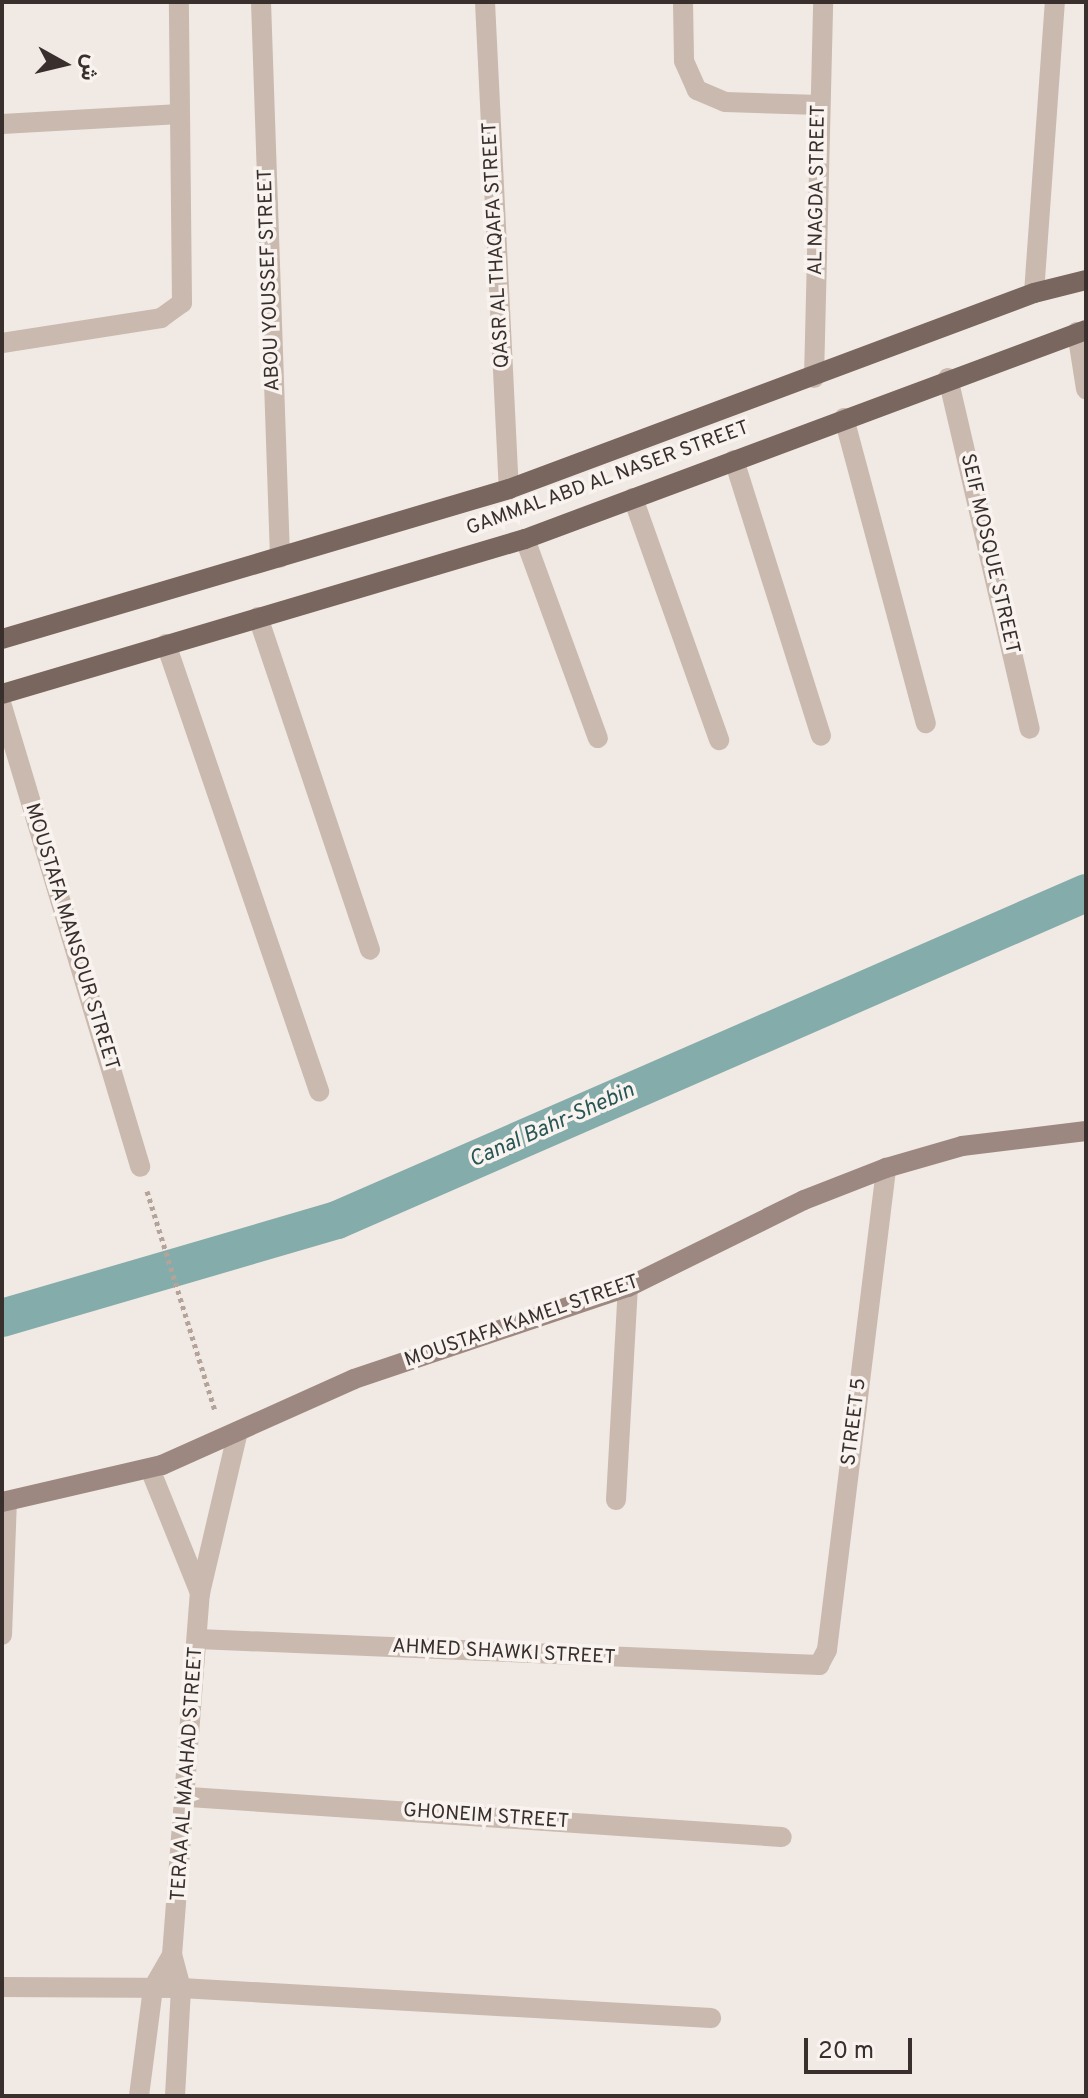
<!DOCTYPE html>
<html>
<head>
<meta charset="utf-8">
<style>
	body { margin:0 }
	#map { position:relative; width:1088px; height:2098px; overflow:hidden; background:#f1e9e3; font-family:Overpass,Vazirmatn,sans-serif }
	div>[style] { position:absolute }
	.canal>* { height:38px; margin:-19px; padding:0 19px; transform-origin:19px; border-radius:19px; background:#84acaa }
	.path>* { height:5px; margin-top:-2.5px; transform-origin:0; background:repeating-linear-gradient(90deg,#b5a39a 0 4px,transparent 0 8px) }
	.minor>* { height:20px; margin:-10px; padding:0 10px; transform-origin:10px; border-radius:10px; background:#c9b9af }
	.secondary>* { height:20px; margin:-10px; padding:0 10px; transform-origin:10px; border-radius:10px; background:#9c8881 }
	.primary>* { height:20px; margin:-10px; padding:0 10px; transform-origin:10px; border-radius:10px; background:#79665f }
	span { translate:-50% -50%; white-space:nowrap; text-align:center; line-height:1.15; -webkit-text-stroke:7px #f9f3ef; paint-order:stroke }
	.street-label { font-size:20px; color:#392f2c }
	.water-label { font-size:22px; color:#265655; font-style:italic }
	.frame { position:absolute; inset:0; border:4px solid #392f2c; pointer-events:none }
	.north { position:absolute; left:24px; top:24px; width:80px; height:80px; -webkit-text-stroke:6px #f9f3ef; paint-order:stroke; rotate:98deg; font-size:22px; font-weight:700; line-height:32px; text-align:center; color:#392f2c }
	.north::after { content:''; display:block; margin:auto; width:28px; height:36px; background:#392f2c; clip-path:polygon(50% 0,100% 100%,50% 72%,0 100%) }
	.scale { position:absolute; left:804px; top:2038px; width:108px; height:36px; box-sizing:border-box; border:4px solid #392f2c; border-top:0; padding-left:10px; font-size:24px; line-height:28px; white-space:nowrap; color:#392f2c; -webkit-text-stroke:6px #f9f3ef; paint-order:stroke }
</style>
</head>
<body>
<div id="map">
	<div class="canal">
		<div style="left:2px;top:1318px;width:349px;rotate:-16.3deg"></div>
		<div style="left:337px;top:1220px;width:817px;rotate:-23.59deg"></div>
	</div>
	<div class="path">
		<div style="left:147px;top:1191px;width:230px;rotate:72.8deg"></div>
	</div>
	<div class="minor">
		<div style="left:261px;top:2px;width:556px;rotate:88.04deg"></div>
		<div style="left:485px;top:2px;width:488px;rotate:87.2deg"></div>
		<div style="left:683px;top:2px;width:59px;rotate:89deg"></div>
		<div style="left:684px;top:61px;width:32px;rotate:66deg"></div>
		<div style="left:697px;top:90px;width:30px;rotate:23deg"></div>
		<div style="left:725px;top:102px;width:95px;rotate:1.8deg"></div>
		<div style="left:2px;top:124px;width:178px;rotate:-3.2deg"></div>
		<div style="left:1034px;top:293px;width:292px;rotate:-85.9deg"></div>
		<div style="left:1077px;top:332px;width:58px;rotate:81deg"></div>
		<div style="left:2px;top:343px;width:161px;rotate:-8.9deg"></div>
		<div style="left:161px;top:318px;width:26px;rotate:-36deg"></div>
		<div style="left:182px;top:303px;width:301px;rotate:-90.6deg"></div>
		<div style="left:814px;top:378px;width:376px;rotate:-88.6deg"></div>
		<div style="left:948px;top:378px;width:360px;rotate:76.9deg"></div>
		<div style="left:844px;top:418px;width:316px;rotate:75deg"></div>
		<div style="left:734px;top:460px;width:289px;rotate:72.5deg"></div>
		<div style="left:633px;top:498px;width:257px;rotate:70.4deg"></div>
		<div style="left:525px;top:539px;width:212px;rotate:69.9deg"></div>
		<div style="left:258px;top:617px;width:351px;rotate:71.4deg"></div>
		<div style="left:166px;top:644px;width:473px;rotate:71.1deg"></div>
		<div style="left:2px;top:706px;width:481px;rotate:73.3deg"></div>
		<div style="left:150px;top:1469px;width:134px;rotate:68deg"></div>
		<div style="left:616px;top:1500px;width:213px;rotate:-86.8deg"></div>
		<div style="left:2px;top:1635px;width:134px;rotate:-87.9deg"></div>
		<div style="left:198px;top:1639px;width:622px;rotate:2.4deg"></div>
		<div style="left:819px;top:1665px;width:17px;rotate:-62deg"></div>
		<div style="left:827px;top:1650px;width:486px;rotate:-83deg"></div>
		<div style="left:189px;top:1797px;width:594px;rotate:3.86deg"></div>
		<div style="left:2px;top:1987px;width:179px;rotate:0.3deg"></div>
		<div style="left:181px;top:1988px;width:531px;rotate:3.24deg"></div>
		<div style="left:139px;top:2096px;width:109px;rotate:-82.6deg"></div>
		<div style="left:153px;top:1988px;width:38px;rotate:-60deg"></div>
		<div style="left:175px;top:2096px;width:108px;rotate:-86.8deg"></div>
		<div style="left:181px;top:1988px;width:34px;rotate:-105deg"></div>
		<div style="left:172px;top:1955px;width:363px;rotate:-85.6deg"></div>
		<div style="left:200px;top:1593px;width:166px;rotate:-76.8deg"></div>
	</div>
	<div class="secondary">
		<div style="left:2px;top:1502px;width:164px;rotate:-13deg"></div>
		<div style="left:162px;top:1465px;width:210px;rotate:-24.1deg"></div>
		<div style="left:354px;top:1379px;width:289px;rotate:-18.6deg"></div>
		<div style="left:628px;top:1287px;width:196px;rotate:-26.3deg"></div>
		<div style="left:804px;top:1200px;width:88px;rotate:-21.3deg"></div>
		<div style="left:886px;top:1168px;width:79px;rotate:-16.1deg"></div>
		<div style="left:962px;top:1146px;width:125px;rotate:-6.9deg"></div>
	</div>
	<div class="primary">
		<div style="left:2px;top:639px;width:529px;rotate:-16.48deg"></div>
		<div style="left:509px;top:489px;width:560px;rotate:-20.47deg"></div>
		<div style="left:1034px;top:293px;width:54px;rotate:-14deg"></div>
		<div style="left:2px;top:694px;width:545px;rotate:-16.51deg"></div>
		<div style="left:525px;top:539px;width:599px;rotate:-20.43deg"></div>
	</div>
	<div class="street-label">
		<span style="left:818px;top:190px;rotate:-89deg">AL NAGDA STREET</span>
		<span style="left:497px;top:245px;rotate:-93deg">QASR AL THAQAFA STREET</span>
		<span style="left:270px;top:280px;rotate:-92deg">ABOU YOUSSEF STREET</span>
		<span style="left:608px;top:479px;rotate:-20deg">GAMMAL ABD AL NASER STREET</span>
		<span style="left:989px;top:554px;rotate:77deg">SEIF MOSQUE STREET</span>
		<span style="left:71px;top:937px;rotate:73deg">MOUSTAFA MANSOUR STREET</span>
		<span style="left:522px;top:1322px;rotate:-19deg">MOUSTAFA KAMEL STREET</span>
		<span style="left:855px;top:1422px;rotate:-83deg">STREET 5</span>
		<span style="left:504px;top:1653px;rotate:3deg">AHMED SHAWKI STREET</span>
		<span style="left:188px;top:1774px;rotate:-86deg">TERAA AL MAAHAD STREET</span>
		<span style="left:486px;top:1817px;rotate:4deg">GHONEIM STREET</span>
	</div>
	<div class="water-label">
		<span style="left:552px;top:1126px;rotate:-24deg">Canal Bahr-Shebin</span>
	</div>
	<div class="frame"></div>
	<div class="north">ش</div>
	<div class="scale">20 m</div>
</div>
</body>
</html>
